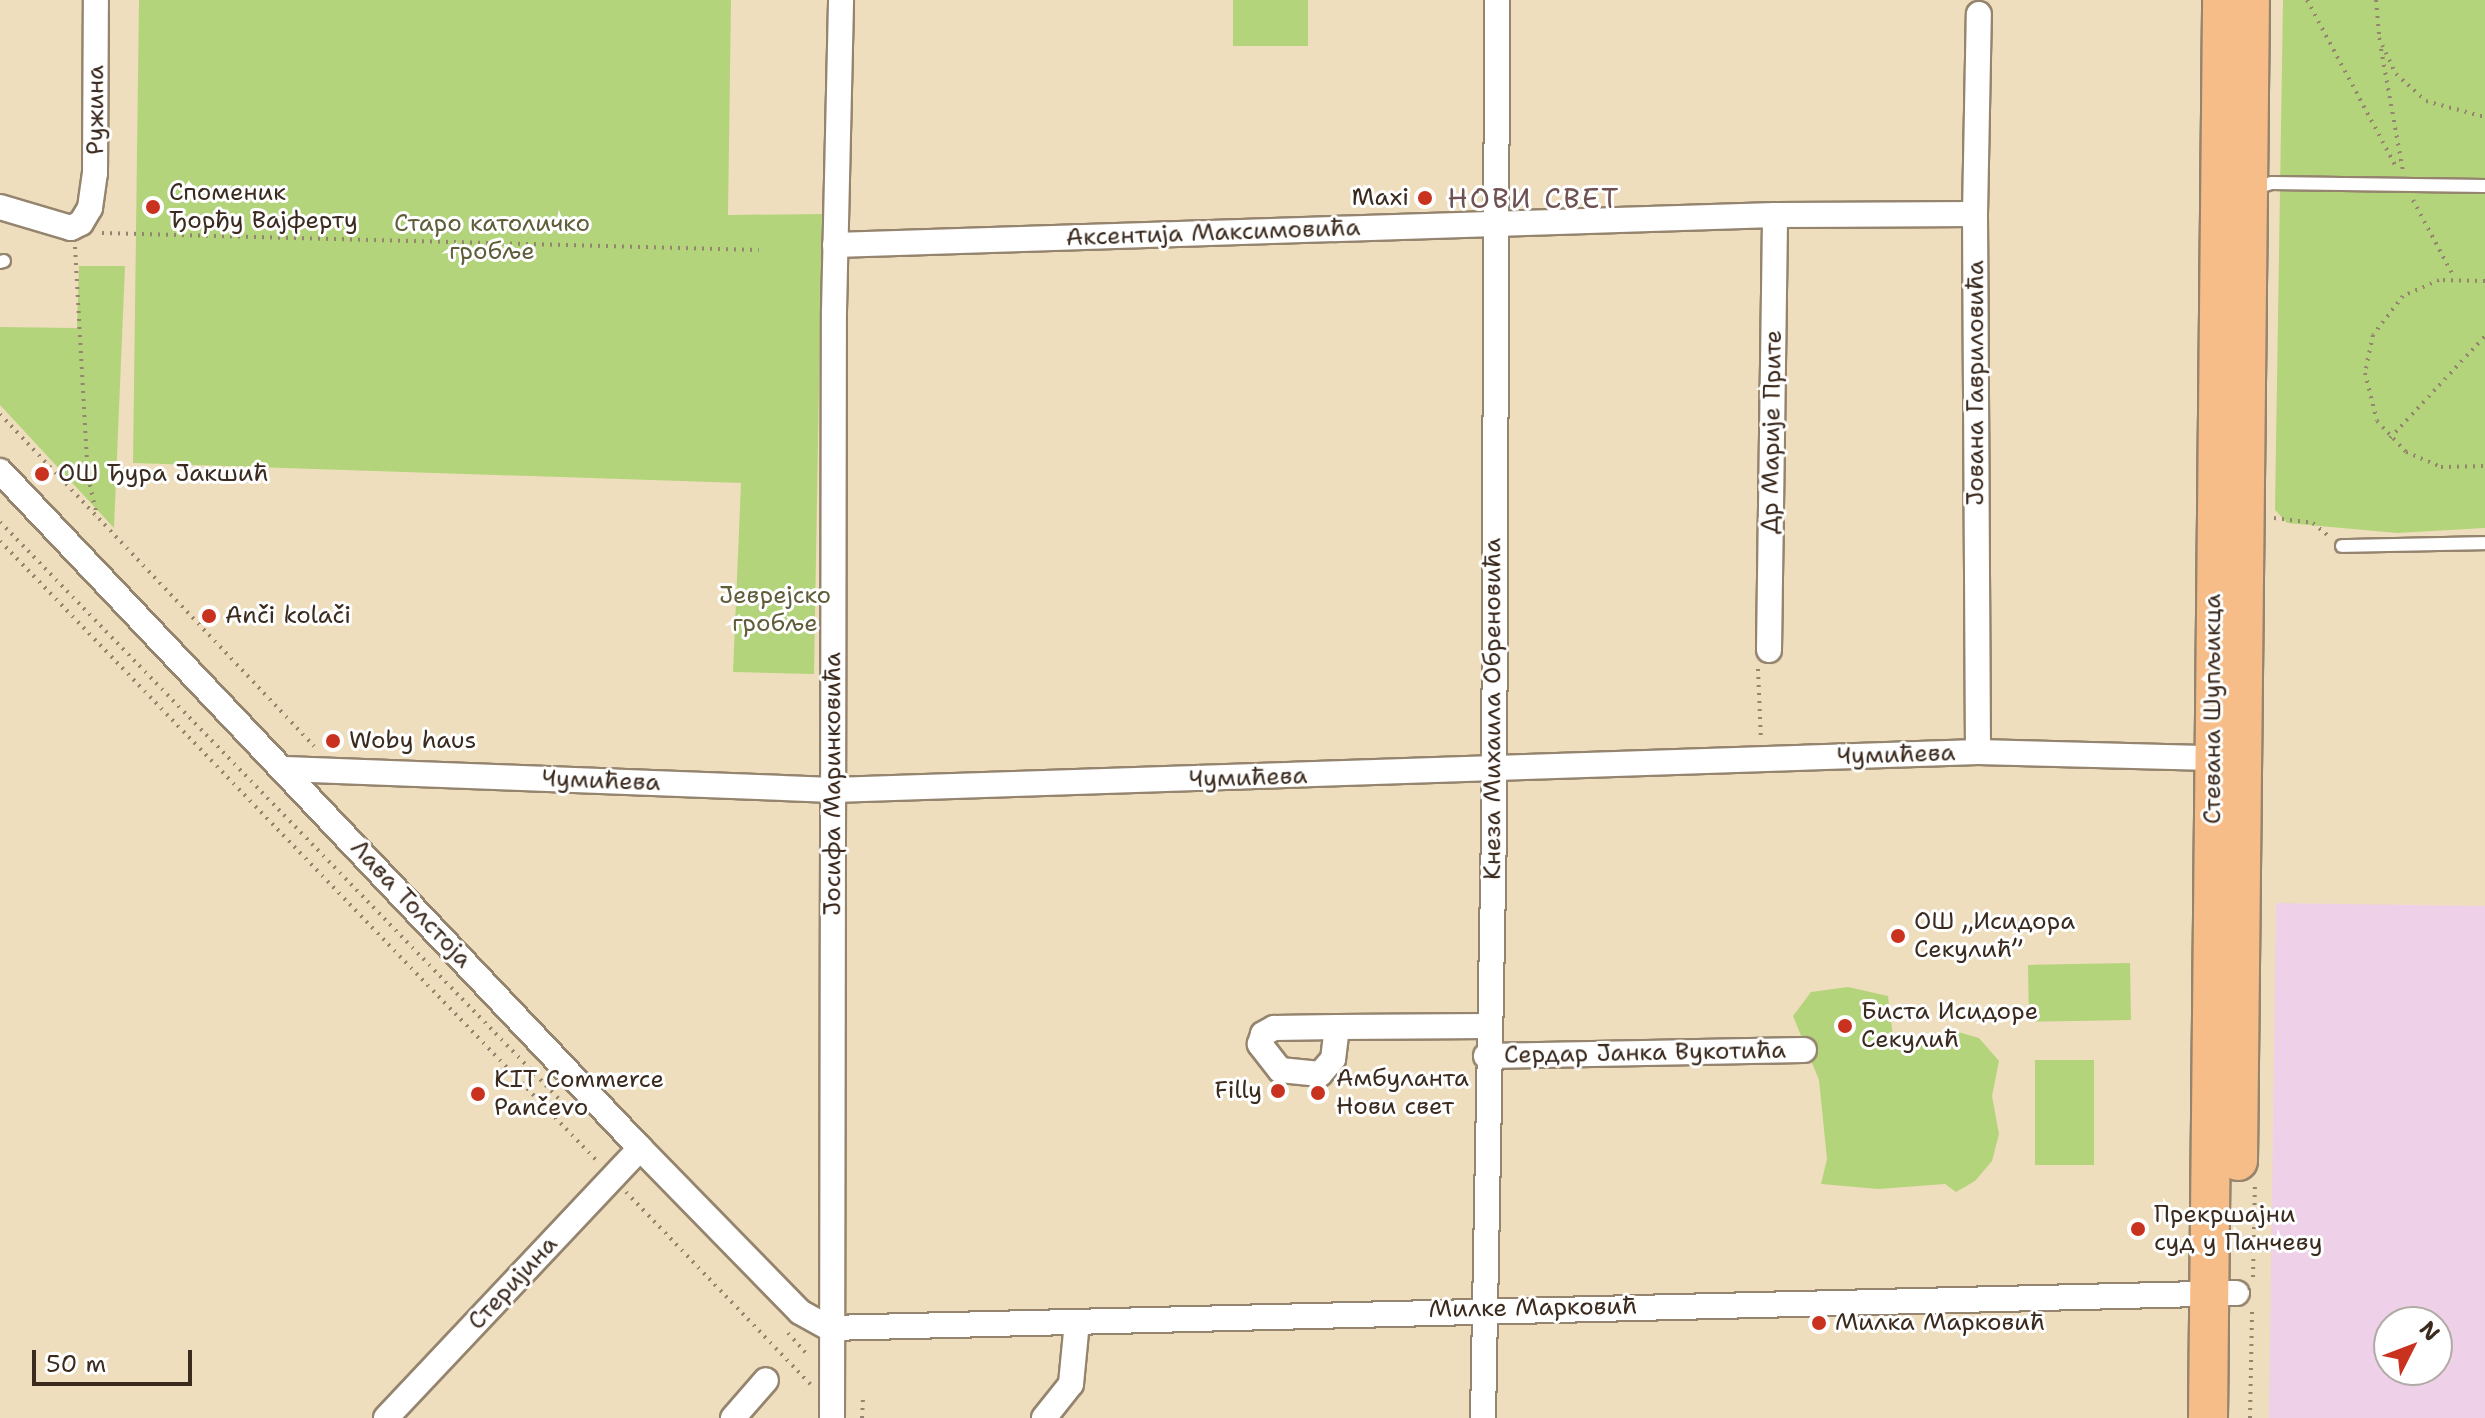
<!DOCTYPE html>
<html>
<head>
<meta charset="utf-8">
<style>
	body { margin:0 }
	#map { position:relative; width:2485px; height:1418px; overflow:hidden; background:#efdebd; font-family:"Shantell Sans",sans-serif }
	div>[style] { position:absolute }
	.built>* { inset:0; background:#eed0e8 }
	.green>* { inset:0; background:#b4d47c; transform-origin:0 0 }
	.path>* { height:4px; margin-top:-2px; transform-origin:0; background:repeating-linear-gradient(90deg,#95846e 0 2px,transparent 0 8px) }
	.roads { filter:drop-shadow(2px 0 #95846e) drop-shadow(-2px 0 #95846e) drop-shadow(0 2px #95846e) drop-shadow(0 -2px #95846e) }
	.service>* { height:12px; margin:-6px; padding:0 6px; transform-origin:6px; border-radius:6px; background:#fff }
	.minor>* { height:24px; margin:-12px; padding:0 12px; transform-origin:12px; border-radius:12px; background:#fff }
	.primary>* { height:38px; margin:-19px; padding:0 19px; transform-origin:19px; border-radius:19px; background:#f7bd88 }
	.dots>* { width:22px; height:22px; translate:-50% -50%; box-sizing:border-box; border:4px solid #fff; border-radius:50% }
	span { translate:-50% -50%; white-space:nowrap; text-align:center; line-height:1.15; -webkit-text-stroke:6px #fff; paint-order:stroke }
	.street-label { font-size:24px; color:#3b2a1e }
	.poi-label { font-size:24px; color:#3b2a1e }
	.left { translate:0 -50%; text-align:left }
	.right { translate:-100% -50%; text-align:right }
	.park-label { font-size:24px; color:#5f5d3a }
	.quarter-label { font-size:28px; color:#6f5151; letter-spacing:2px }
	.north { position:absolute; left:2373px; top:1306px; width:80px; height:80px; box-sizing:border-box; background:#fff; border:2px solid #b1aaa5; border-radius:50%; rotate:48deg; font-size:22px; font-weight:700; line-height:32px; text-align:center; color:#3b2a1e }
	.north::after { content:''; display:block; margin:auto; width:28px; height:36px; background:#c8321e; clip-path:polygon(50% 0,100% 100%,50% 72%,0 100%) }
	.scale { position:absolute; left:32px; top:1350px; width:160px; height:36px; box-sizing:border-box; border:4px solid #3b2a1e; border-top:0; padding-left:10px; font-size:24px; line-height:28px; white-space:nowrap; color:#3b2a1e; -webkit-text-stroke:6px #fff; paint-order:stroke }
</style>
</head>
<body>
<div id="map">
	<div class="built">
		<div style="clip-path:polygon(evenodd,2276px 903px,2485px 906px,2485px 1418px,2269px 1418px,2276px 903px,2389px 1322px,2437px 1322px,2437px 1370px,2389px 1370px,2389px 1322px)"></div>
	</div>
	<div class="green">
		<div style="clip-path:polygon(139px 0,731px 0,728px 215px,822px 214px,814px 674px,733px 672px,741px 483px,133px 463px)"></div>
		<div style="left:1233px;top:0;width:75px;height:46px"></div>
		<div style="clip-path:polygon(2283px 0,2485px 0,2485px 528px,2397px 533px,2287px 523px,2275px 510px)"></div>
		<div style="clip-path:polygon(79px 266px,125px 266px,114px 528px,0 405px,0 327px,77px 328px)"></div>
		<div style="left:2130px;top:963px;width:57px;height:102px;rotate:89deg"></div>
		<div style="clip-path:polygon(1848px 987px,1888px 996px,1893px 1037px,1927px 1042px,1951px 1030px,1979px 1038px,1999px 1061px,1992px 1096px,1999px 1134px,1992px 1161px,1975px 1181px,1956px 1192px,1945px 1184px,1878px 1189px,1821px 1184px,1827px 1159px,1819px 1080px,1793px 1016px,1811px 992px)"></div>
		<div style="left:2035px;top:1060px;width:59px;height:105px"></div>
	</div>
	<div class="path">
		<div style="left:2307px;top:0;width:189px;rotate:61.9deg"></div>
		<div style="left:2376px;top:0;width:38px;rotate:85deg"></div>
		<div style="left:2379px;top:38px;width:40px;rotate:65deg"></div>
		<div style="left:2396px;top:74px;width:40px;rotate:42deg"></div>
		<div style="left:2426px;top:101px;width:61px;rotate:15.2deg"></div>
		<div style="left:2381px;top:49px;width:124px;rotate:79.8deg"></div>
		<div style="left:2413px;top:200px;width:87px;rotate:62deg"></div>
		<div style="left:102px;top:233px;width:657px;rotate:1.48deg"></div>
		<div style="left:75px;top:247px;width:230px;rotate:86.8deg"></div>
		<div style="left:88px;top:477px;width:40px;rotate:77deg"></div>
		<div style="left:2485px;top:281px;width:46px;rotate:-178.8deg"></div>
		<div style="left:2439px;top:280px;width:39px;rotate:156deg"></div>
		<div style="left:2403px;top:296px;width:49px;rotate:127.6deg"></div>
		<div style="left:2373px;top:335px;width:39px;rotate:102deg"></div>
		<div style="left:2365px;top:373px;width:49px;rotate:76deg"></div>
		<div style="left:2377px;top:421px;width:42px;rotate:46.9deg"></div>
		<div style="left:2406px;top:452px;width:38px;rotate:23deg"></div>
		<div style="left:2441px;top:467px;width:44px;rotate:-1.3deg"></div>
		<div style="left:0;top:414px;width:457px;rotate:46.6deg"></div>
		<div style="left:2390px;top:438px;width:139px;rotate:-47deg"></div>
		<div style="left:2274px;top:518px;width:39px;rotate:7deg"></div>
		<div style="left:2313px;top:523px;width:23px;rotate:40deg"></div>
		<div style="left:0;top:522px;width:815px;rotate:45.9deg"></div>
		<div style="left:0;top:541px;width:862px;rotate:46.08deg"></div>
		<div style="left:1758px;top:669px;width:71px;rotate:87.6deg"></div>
		<div style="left:626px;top:1192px;width:267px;rotate:46.2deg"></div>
		<div style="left:2253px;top:1277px;width:95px;rotate:-88.8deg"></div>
		<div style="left:788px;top:1333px;width:31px;rotate:48deg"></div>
		<div style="left:862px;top:1418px;width:19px;rotate:-87deg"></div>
		<div style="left:2250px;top:1418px;width:108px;rotate:-88.9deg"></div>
	</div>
	<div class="roads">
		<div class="service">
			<div style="left:2253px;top:189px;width:19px;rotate:-18deg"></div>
			<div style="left:2271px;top:183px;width:214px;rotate:0.8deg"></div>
			<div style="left:0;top:262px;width:4px;rotate:-14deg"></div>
			<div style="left:2342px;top:546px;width:143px;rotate:-1.2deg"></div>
		</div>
		<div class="minor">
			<div style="left:0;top:207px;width:74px;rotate:16.5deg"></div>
			<div style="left:71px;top:228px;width:11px;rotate:-27deg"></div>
			<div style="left:81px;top:223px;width:17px;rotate:-59deg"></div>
			<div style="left:90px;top:208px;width:35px;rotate:-82deg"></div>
			<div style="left:95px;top:173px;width:173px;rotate:-89.7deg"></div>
			<div style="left:835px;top:245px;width:940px;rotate:-1.83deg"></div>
			<div style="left:1775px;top:215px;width:200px;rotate:-0.3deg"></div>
			<div style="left:0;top:471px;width:932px;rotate:46.61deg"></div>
			<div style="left:640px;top:1148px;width:229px;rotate:45.7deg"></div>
			<div style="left:800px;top:1312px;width:33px;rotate:29deg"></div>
			<div style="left:829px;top:1328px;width:1408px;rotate:-1.42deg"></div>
			<div style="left:1769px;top:650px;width:435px;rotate:-89.2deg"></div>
			<div style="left:1978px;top:752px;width:538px;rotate:-90.32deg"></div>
			<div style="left:1975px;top:214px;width:200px;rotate:-88.9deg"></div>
			<div style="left:285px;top:769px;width:548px;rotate:2.19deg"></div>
			<div style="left:833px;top:790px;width:1146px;rotate:-1.9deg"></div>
			<div style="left:1978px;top:752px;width:234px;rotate:1.5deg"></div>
			<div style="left:1337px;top:1027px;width:32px;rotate:97deg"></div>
			<div style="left:1333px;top:1059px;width:20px;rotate:131deg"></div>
			<div style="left:1320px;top:1074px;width:40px;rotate:-174.3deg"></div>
			<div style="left:1280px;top:1070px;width:33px;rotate:-128deg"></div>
			<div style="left:1260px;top:1044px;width:10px;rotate:-73deg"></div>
			<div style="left:1263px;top:1034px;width:13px;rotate:-29deg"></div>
			<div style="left:1274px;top:1028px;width:63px;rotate:-0.9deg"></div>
			<div style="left:1337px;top:1027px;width:151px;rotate:-0.4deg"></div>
			<div style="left:1486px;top:1056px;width:318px;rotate:-1.1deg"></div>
			<div style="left:386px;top:1418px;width:371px;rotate:-46.7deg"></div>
			<div style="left:733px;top:1418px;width:50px;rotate:-49deg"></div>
			<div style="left:832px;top:1418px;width:1107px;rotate:-89.9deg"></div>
			<div style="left:834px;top:311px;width:311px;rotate:-88.7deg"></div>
			<div style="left:1044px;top:1418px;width:43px;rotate:-51.5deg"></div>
			<div style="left:1071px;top:1384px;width:62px;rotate:-84.5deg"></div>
			<div style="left:1483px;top:1418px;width:588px;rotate:-88.93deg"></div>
			<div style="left:1494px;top:830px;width:830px;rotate:-89.79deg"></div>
		</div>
		<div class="primary">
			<div style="left:2238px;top:1161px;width:1161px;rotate:-89.41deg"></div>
			<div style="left:2208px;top:1418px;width:1418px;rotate:-89.43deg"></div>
		</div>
	</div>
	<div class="dots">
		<div style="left:1425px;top:198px;background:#c8321e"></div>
		<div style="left:153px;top:207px;background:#c8321e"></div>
		<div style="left:42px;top:474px;background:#c8321e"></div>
		<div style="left:209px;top:616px;background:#c8321e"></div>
		<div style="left:333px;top:741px;background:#c8321e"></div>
		<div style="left:1898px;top:936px;background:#c8321e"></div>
		<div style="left:1845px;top:1026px;background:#c8321e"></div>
		<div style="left:1278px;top:1091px;background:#c8321e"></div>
		<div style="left:1318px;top:1093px;background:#c8321e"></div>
		<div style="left:478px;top:1094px;background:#c8321e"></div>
		<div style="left:2138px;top:1229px;background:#c8321e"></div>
		<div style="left:1819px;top:1323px;background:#c8321e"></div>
	</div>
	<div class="street-label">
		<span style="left:96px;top:110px;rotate:-90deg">Ружина</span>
		<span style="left:1213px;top:233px;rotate:-2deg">Аксентија Максимовића</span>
		<span style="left:1976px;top:383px;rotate:-90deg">Јована Гавриловића</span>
		<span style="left:1772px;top:432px;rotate:-89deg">Др Марије Прите</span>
		<span style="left:1493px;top:709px;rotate:-90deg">Кнеза Михаила Обреновића</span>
		<span style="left:2213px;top:709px;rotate:-90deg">Стевана Шупљикца</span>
		<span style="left:1896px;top:755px;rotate:-2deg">Чумићева</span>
		<span style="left:1248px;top:778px;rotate:-2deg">Чумићева</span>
		<span style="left:601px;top:781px;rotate:2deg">Чумићева</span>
		<span style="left:833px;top:784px;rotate:-90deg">Јосифа Маринковића</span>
		<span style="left:411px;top:904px;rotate:47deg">Лава Толстоја</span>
		<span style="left:1645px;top:1053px;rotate:-1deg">Сердар Јанка Вукотића</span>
		<span style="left:513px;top:1283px;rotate:-47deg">Стеријина</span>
		<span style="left:1533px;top:1308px;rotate:-1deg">Милке Марковић</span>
	</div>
	<div class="poi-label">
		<span class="left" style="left:169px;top:207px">Споменик<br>Ђорђу Вајферту</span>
		<span class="right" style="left:1409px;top:198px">Maxi</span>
		<span class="left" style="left:58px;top:474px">ОШ Ђура Јакшић</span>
		<span class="left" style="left:225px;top:616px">Anči kolači</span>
		<span class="left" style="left:349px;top:741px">Woby haus</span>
		<span class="left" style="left:1914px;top:936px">ОШ „Исидора<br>Секулић”</span>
		<span class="left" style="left:1861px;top:1026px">Биста Исидоре<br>Секулић</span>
		<span class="left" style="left:1336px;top:1093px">Амбуланта<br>Нови свет</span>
		<span class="left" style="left:494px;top:1094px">KIT Commerce<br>Pančevo</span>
		<span class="right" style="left:1262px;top:1091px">Filly</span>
		<span class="left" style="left:2154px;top:1229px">Прекршајни<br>суд у Панчеву</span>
		<span class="left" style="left:1835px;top:1323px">Милка Марковић</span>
	</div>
	<div class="park-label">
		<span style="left:492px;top:238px">Старо католичко<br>гробље</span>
		<span style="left:775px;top:610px">Јеврејско<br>гробље</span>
	</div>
	<div class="quarter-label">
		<span style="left:1534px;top:198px">НОВИ СВЕТ</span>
	</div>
	<div class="north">N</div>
	<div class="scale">50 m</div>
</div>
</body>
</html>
